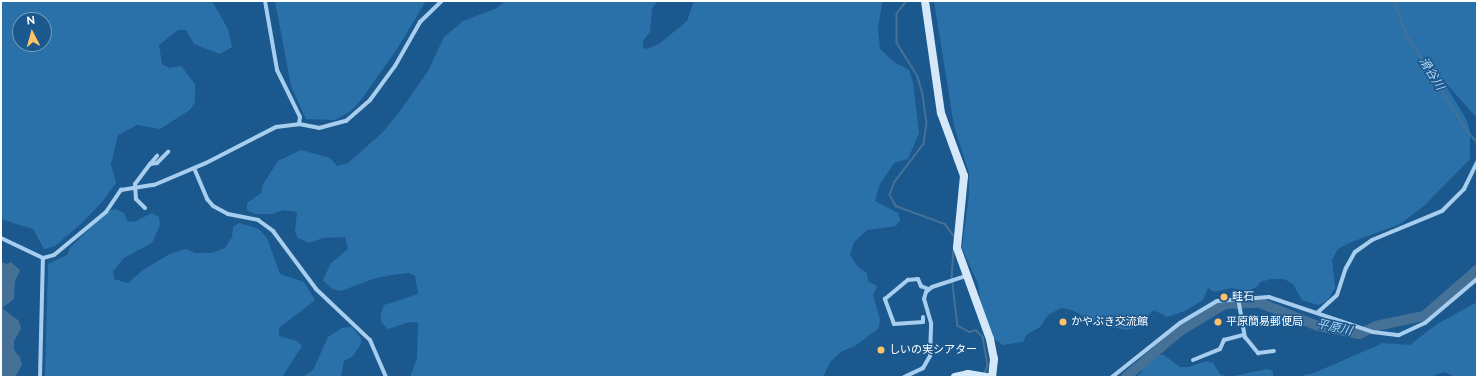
<!DOCTYPE html>
<html>
<head>
<meta charset="utf-8">
<style>
	body { margin:0 }
	#map { position:relative; width:1478px; height:378px; overflow:hidden; background:#1b588d; font-family:Raleway,"Noto Sans JP",sans-serif }
	div>[style] { position:absolute }
	.green>* { inset:0; background:#2b71a9 }
	.water>* { inset:0; background:#467197 }
	.stream>* { height:1.5px; margin:-0.75px; padding:0 0.75px; transform-origin:0.75px; border-radius:0.75px; background:#467197 }
	.river>* { height:10px; margin:-5px; padding:0 5px; transform-origin:5px; border-radius:5px; background:#467197 }
	.minor>* { height:4px; margin:-2px; padding:0 2px; transform-origin:2px; border-radius:2px; background:#a7ceee }
	.secondary>* { height:8px; margin:-4px; padding:0 4px; transform-origin:4px; border-radius:4px; background:#d4e8fa }
	.dots>* { width:11px; height:11px; translate:-50% -50%; box-sizing:border-box; border:2px solid #1b588d; border-radius:50% }
	span { translate:-50% -50%; white-space:nowrap; text-align:center; line-height:1.15; -webkit-text-stroke:3px #1b588d; paint-order:stroke }
	.poi-label { font-size:11px; color:#fff }
	.left { translate:0 -50%; text-align:left }
	.water-label { font-size:12px; color:#b3d8f5; font-style:italic }
	.frame { position:absolute; inset:0; border:2px solid #fff; pointer-events:none }
	.north { position:absolute; left:12px; top:12px; width:40px; height:40px; box-sizing:border-box; background:#1b588d; border:1px solid #769bbb; border-radius:50%; rotate:354deg; font-size:11px; font-weight:700; line-height:16px; text-align:center; color:#fff }
	.north::after { content:''; display:block; margin:auto; width:14px; height:18px; background:#ffc264; clip-path:polygon(50% 0,100% 100%,50% 72%,0 100%) }
</style>
</head>
<body>
<div id="map">
	<div class="green">
		<div style="clip-path:polygon(evenodd,1px 1px,212px 1px,228px 29px,232px 47px,220px 54px,194px 44px,186px 30px,178px 30px,159px 45px,162px 64px,169px 68px,181px 66px,195px 84px,195px 102px,190px 110px,160px 129px,137px 125px,118px 135px,111px 164px,116px 183px,102px 202px,81px 224px,55px 246px,44px 249px,33px 229px,1px 219px,1px 1px,20px 20px,44px 20px,44px 44px,20px 44px,20px 20px)"></div>
		<div style="clip-path:polygon(275px 1px,426px 1px,397px 49px,361px 100px,351px 111px,335px 120px,306px 119px,291px 86px)"></div>
		<div style="clip-path:polygon(505px 1px,658px 1px,652px 8px,650px 32px,643px 41px,643px 47px,646px 49px,659px 44px,687px 21px,694px 1px,885px 1px,882px 3px,878px 28px,880px 49px,894px 62px,909px 70px,913px 82px,919px 133px,908px 159px,894px 163px,879px 186px,875px 201px,898px 213px,900px 220px,896px 226px,867px 230px,854px 242px,850px 255px,858px 267px,867px 273px,868px 281px,877px 286px,873px 295px,880px 319px,879px 328px,855px 346px,842px 351px,831px 361px,823px 377px,410px 377px,417px 358px,418px 323px,409px 322px,388px 329px,381px 322px,381px 314px,384px 305px,418px 294px,415px 276px,409px 273px,391px 275px,373px 279px,341px 291px,332px 289px,323px 280px,331px 263px,348px 249px,345px 237px,323px 238px,309px 243px,298px 238px,295px 232px,297px 212px,284px 210px,272px 214px,255px 214px,247px 210px,247px 203px,261px 193px,263px 184px,278px 161px,301px 150px,330px 158px,337px 166px,348px 163px,383px 132px,400px 111px,428px 71px,444px 37px,463px 21px,497px 8px)"></div>
		<div style="clip-path:polygon(934px 1px,1477px 1px,1477px 118px,1442px 79px,1466px 119px,1470px 131px,1470px 159px,1425px 205px,1400px 224px,1349px 243px,1338px 249px,1332px 260px,1335px 288px,1327px 301px,1318px 305px,1302px 300px,1293px 284px,1284px 279px,1271px 279px,1260px 282px,1258px 286px,1248px 291px,1231px 288px,1214px 292px,1208px 288px,1203px 300px,1185px 311px,1167px 317px,1154px 310px,1144px 319px,1144px 325px,1127px 330px,1100px 325px,1072px 310px,1061px 308px,1048px 315px,1040px 327px,1026px 335px,1023px 342px,1003px 345px,993px 338px,981px 303px,978px 284px,962px 248px,969px 195px,969px 173px,954px 126px)"></div>
		<div style="clip-path:polygon(116px 209px,124px 213px,127px 221px,134px 222px,152px 213px,159px 217px,160px 225px,152px 243px,124px 258px,113px 271px,114px 279px,128px 283px,143px 270px,170px 254px,186px 249px,195px 253px,211px 253px,225px 248px,232px 237px,233px 227px,239px 223px,259px 229px,267px 238px,280px 274px,304px 282px,315px 300px,279px 328px,279px 336px,297px 341px,302px 346px,282px 377px,45px 377px,48px 264px,67px 255px,70px 248px,98px 220px,111px 210px)"></div>
		<div style="clip-path:polygon(1477px 302px,1477px 377px,1455px 377px,1445px 372px,1430px 377px,1297px 377px,1314px 373px,1383px 343px,1410px 345px,1437px 324px)"></div>
		<div style="clip-path:polygon(352px 327px,361px 338px,361px 344px,353px 356px,344px 361px,341px 377px,303px 377px,313px 370px,328px 337px,342px 328px)"></div>
		<div style="clip-path:polygon(1157px 355px,1164px 355px,1180px 367px,1189px 367px,1206px 361px,1213px 363px,1220px 374px,1228px 377px,1135px 377px,1140px 374px,1148px 360px)"></div>
		<div style="clip-path:polygon(1267px 369px,1273px 371px,1273px 377px,1229px 377px)"></div>
	</div>
	<div class="water">
		<div style="clip-path:polygon(1px 262px,7px 264px,11px 262px,20px 270px,15px 281px,14px 299px,2px 308px,19px 321px,21px 329px,14px 341px,14px 350px,20px 357px,22px 365px,15px 377px,1px 377px)"></div>
	</div>
	<div class="stream">
		<div style="left:907px;top:1px;width:16px;rotate:128deg"></div>
		<div style="left:897px;top:14px;width:29px;rotate:90deg"></div>
		<div style="left:897px;top:43px;width:40px;rotate:58deg"></div>
		<div style="left:918px;top:77px;width:19px;rotate:74deg"></div>
		<div style="left:923px;top:95px;width:28px;rotate:82deg"></div>
		<div style="left:927px;top:123px;width:21px;rotate:98deg"></div>
		<div style="left:924px;top:144px;width:48px;rotate:127.3deg"></div>
		<div style="left:895px;top:182px;width:14px;rotate:111deg"></div>
		<div style="left:890px;top:195px;width:13px;rotate:61deg"></div>
		<div style="left:896px;top:206px;width:52px;rotate:20.2deg"></div>
		<div style="left:945px;top:224px;width:15px;rotate:53deg"></div>
		<div style="left:1394px;top:1px;width:36px;rotate:69deg"></div>
		<div style="left:1407px;top:35px;width:115px;rotate:57.8deg"></div>
		<div style="left:1468px;top:132px;width:13px;rotate:48deg"></div>
		<div style="left:954px;top:250px;width:26px;rotate:94deg"></div>
		<div style="left:952px;top:276px;width:50px;rotate:83.2deg"></div>
		<div style="left:958px;top:326px;width:13px;rotate:27deg"></div>
		<div style="left:970px;top:332px;width:6px;rotate:-18deg"></div>
		<div style="left:976px;top:330px;width:10px;rotate:45deg"></div>
		<div style="left:983px;top:337px;width:29px;rotate:80deg"></div>
		<div style="left:988px;top:366px;width:8px;rotate:113deg"></div>
	</div>
	<div class="river">
		<div style="left:1126px;top:377px;width:71px;rotate:-40.4deg"></div>
		<div style="left:1180px;top:331px;width:52px;rotate:-31deg"></div>
		<div style="left:1225px;top:304px;width:35px;rotate:-2deg"></div>
		<div style="left:1260px;top:303px;width:62px;rotate:21.6deg"></div>
		<div style="left:1318px;top:326px;width:42px;rotate:11deg"></div>
		<div style="left:1359px;top:334px;width:19px;rotate:-25deg"></div>
		<div style="left:1376px;top:326px;width:49px;rotate:-11.8deg"></div>
		<div style="left:1424px;top:316px;width:70px;rotate:-41deg"></div>
	</div>
	<div class="minor">
		<div style="left:265px;top:1px;width:70px;rotate:80.1deg"></div>
		<div style="left:277px;top:70px;width:52px;rotate:63.9deg"></div>
		<div style="left:300px;top:117px;width:7px;rotate:98deg"></div>
		<div style="left:150px;top:164px;width:11px;rotate:-49deg"></div>
		<div style="left:194px;top:168px;width:34px;rotate:67deg"></div>
		<div style="left:207px;top:199px;width:9px;rotate:49deg"></div>
		<div style="left:213px;top:206px;width:17px;rotate:28deg"></div>
		<div style="left:228px;top:214px;width:31px;rotate:11deg"></div>
		<div style="left:258px;top:220px;width:19px;rotate:36deg"></div>
		<div style="left:273px;top:231px;width:72px;rotate:53.4deg"></div>
		<div style="left:316px;top:289px;width:74px;rotate:43.4deg"></div>
		<div style="left:370px;top:340px;width:40px;rotate:66.6deg"></div>
		<div style="left:145px;top:208px;width:13px;rotate:-135deg"></div>
		<div style="left:136px;top:199px;width:15px;rotate:-94deg"></div>
		<div style="left:135px;top:184px;width:25px;rotate:-53deg"></div>
		<div style="left:150px;top:164px;width:7px;rotate:-8deg"></div>
		<div style="left:157px;top:163px;width:16px;rotate:-45deg"></div>
		<div style="left:1px;top:238px;width:47px;rotate:25.5deg"></div>
		<div style="left:43px;top:258px;width:11px;rotate:-15deg"></div>
		<div style="left:54px;top:255px;width:67px;rotate:-39.6deg"></div>
		<div style="left:106px;top:212px;width:27px;rotate:-56deg"></div>
		<div style="left:121px;top:190px;width:33px;rotate:-9deg"></div>
		<div style="left:154px;top:185px;width:56px;rotate:-22.9deg"></div>
		<div style="left:206px;top:163px;width:79px;rotate:-27.2deg"></div>
		<div style="left:276px;top:127px;width:23px;rotate:-7deg"></div>
		<div style="left:299px;top:124px;width:20px;rotate:11deg"></div>
		<div style="left:319px;top:128px;width:28px;rotate:-15deg"></div>
		<div style="left:346px;top:121px;width:32px;rotate:-41deg"></div>
		<div style="left:370px;top:100px;width:42px;rotate:-53.7deg"></div>
		<div style="left:395px;top:66px;width:51px;rotate:-60.4deg"></div>
		<div style="left:420px;top:22px;width:30px;rotate:-44deg"></div>
		<div style="left:1238px;top:298px;width:40px;rotate:80deg"></div>
		<div style="left:1245px;top:337px;width:21px;rotate:51deg"></div>
		<div style="left:1258px;top:353px;width:16px;rotate:-7deg"></div>
		<div style="left:1317px;top:313px;width:27px;rotate:-42deg"></div>
		<div style="left:1337px;top:295px;width:28px;rotate:-72deg"></div>
		<div style="left:1346px;top:268px;width:18px;rotate:-61deg"></div>
		<div style="left:1355px;top:252px;width:21px;rotate:-35deg"></div>
		<div style="left:1372px;top:240px;width:76px;rotate:-22.5deg"></div>
		<div style="left:1442px;top:211px;width:31px;rotate:-45deg"></div>
		<div style="left:1464px;top:189px;width:30px;rotate:-64deg"></div>
		<div style="left:923px;top:317px;width:5px;rotate:90deg"></div>
		<div style="left:923px;top:322px;width:29px;rotate:176deg"></div>
		<div style="left:894px;top:324px;width:27px;rotate:-110deg"></div>
		<div style="left:885px;top:299px;width:30px;rotate:-40deg"></div>
		<div style="left:908px;top:280px;width:10px;rotate:-6deg"></div>
		<div style="left:918px;top:279px;width:8px;rotate:67deg"></div>
		<div style="left:921px;top:286px;width:8px;rotate:23deg"></div>
		<div style="left:1193px;top:360px;width:29px;rotate:-22deg"></div>
		<div style="left:1220px;top:349px;width:10px;rotate:-66deg"></div>
		<div style="left:1224px;top:340px;width:20px;rotate:-15deg"></div>
		<div style="left:40px;top:377px;width:119px;rotate:-88.6deg"></div>
		<div style="left:904px;top:377px;width:21px;rotate:-25deg"></div>
		<div style="left:923px;top:368px;width:14px;rotate:-60deg"></div>
		<div style="left:930px;top:356px;width:33px;rotate:-88deg"></div>
		<div style="left:931px;top:323px;width:25px;rotate:-106deg"></div>
		<div style="left:924px;top:299px;width:7px;rotate:-74deg"></div>
		<div style="left:926px;top:292px;width:8px;rotate:-40deg"></div>
		<div style="left:932px;top:287px;width:36px;rotate:-18deg"></div>
		<div style="left:1112px;top:377px;width:87px;rotate:-38.5deg"></div>
		<div style="left:1180px;top:323px;width:43px;rotate:-30.7deg"></div>
		<div style="left:1217px;top:301px;width:52px;rotate:-4.4deg"></div>
		<div style="left:1269px;top:297px;width:110px;rotate:18.6deg"></div>
		<div style="left:1373px;top:332px;width:26px;rotate:7deg"></div>
		<div style="left:1399px;top:335px;width:29px;rotate:-25deg"></div>
		<div style="left:1425px;top:323px;width:68px;rotate:-40.2deg"></div>
	</div>
	<div class="secondary">
		<div style="left:925px;top:1px;width:113px;rotate:81.9deg"></div>
		<div style="left:941px;top:113px;width:67px;rotate:69.9deg"></div>
		<div style="left:964px;top:176px;width:72px;rotate:95.6deg"></div>
		<div style="left:957px;top:248px;width:97px;rotate:70.1deg"></div>
		<div style="left:990px;top:339px;width:20px;rotate:79deg"></div>
		<div style="left:994px;top:359px;width:18px;rotate:96deg"></div>
		<div style="left:955px;top:377px;width:13px;rotate:-13deg"></div>
		<div style="left:968px;top:374px;width:20px;rotate:9deg"></div>
	</div>
	<div class="dots">
		<div style="left:1224px;top:297px;background:#ffc264"></div>
		<div style="left:1063px;top:322px;background:#ffc264"></div>
		<div style="left:1218px;top:322px;background:#ffc264"></div>
		<div style="left:881px;top:350px;background:#ffc264"></div>
	</div>
	<div class="poi-label">
		<span class="left" style="left:1232px;top:297px">畦石</span>
		<span class="left" style="left:1071px;top:322px">かやぶき交流館</span>
		<span class="left" style="left:1226px;top:322px">平原簡易郵便局</span>
		<span class="left" style="left:889px;top:350px">しいの実シアター</span>
	</div>
	<div class="water-label">
		<span style="left:1431px;top:74px;rotate:58deg">滑谷川</span>
		<span style="left:1334px;top:328px;rotate:13deg">平原川</span>
	</div>
	<div class="frame"></div>
	<div class="north">N</div>
</div>
</body>
</html>
